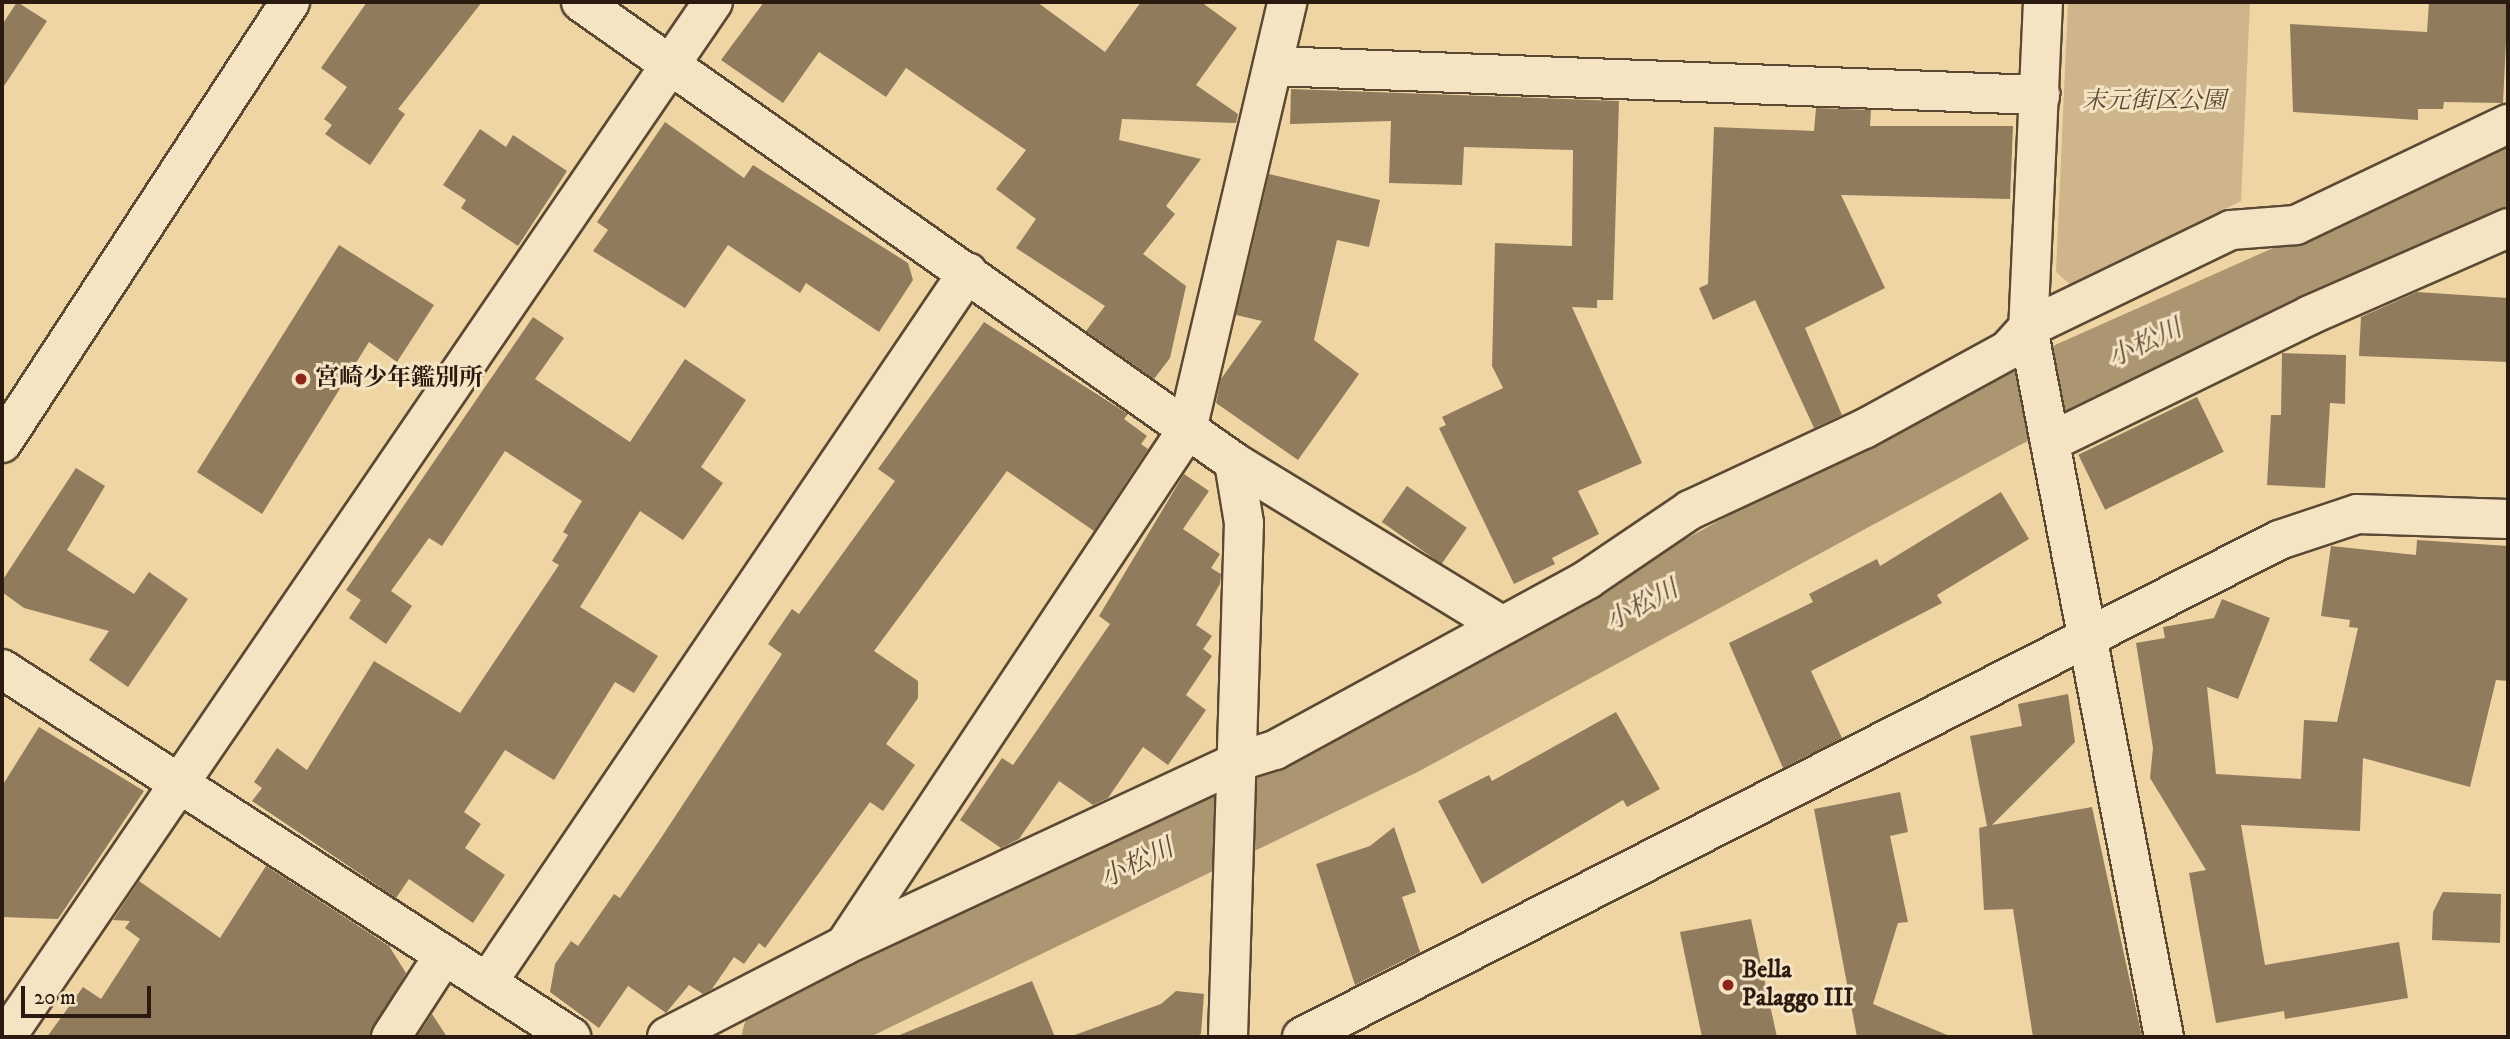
<!DOCTYPE html>
<html>
<head>
<meta charset="utf-8">
<style>
	body { margin:0 }
	#map { position:relative; width:2510px; height:1039px; overflow:hidden; background:#efd5a4; font-family:"IM FELL DW Pica","Noto Serif JP",serif }
	div>[style] { position:absolute }
	.green>* { inset:0; background:#ceb58b }
	.river>* { height:77px; margin:-38.5px; padding:0 38.5px; transform-origin:38.5px; border-radius:38.5px; background:#ac9571 }
	.building>* { inset:0; background:#907b5c; transform-origin:0 0 }
	.roads { filter:drop-shadow(2px 0 #5b4934) drop-shadow(-2px 0 #5b4934) drop-shadow(0 2px #5b4934) drop-shadow(0 -2px #5b4934) }
	.minor>* { height:38px; margin:-19px; padding:0 19px; transform-origin:19px; border-radius:19px; background:#f5e4c4 }
	.dots>* { width:19px; height:19px; translate:-50% -50%; box-sizing:border-box; border:4px solid #f5e4c4; border-radius:50% }
	span { translate:-50% -50%; white-space:nowrap; text-align:center; line-height:1.15; -webkit-text-stroke:6px #f5e4c4; paint-order:stroke }
	.park-label { font-size:24px; color:#5b4834; font-style:italic }
	.poi-label { font-size:24px; color:#2a1a0f; font-weight:700 }
	.left { translate:0 -50%; text-align:left }
	.water-label { font-size:26px; color:#5e4b36; font-style:italic }
	.frame { position:absolute; inset:0; border:4px solid #2a1a0f; pointer-events:none }
	.scale { position:absolute; left:21px; top:986px; width:130px; height:32px; box-sizing:border-box; border:4px solid #2a1a0f; border-top:0; padding-left:9px; font-size:21px; line-height:24px; white-space:nowrap; color:#2a1a0f; -webkit-text-stroke:5px #f5e4c4; paint-order:stroke }
</style>
</head>
<body>
<div id="map">
	<div class="green">
		<div style="clip-path:polygon(2068px 2px,2250px 2px,2241px 201px,2072px 286px,2056px 272px)"></div>
	</div>
	<div class="river">
		<div style="left:780px;top:1037px;width:689px;rotate:-25.82deg"></div>
		<div style="left:1400px;top:737px;width:687px;rotate:-28.5deg"></div>
		<div style="left:2004px;top:409px;width:552px;rotate:-23.96deg"></div>
	</div>
	<div class="building">
		<div style="clip-path:polygon(17px 2px,47px 21px,2px 89px,2px 25px)"></div>
		<div style="clip-path:polygon(367px 2px,482px 2px,398px 109px,405px 114px,370px 165px,325px 134px,332px 125px,324px 119px,347px 87px,321px 68px)"></div>
		<div style="clip-path:polygon(764px 2px,1037px 2px,1105px 52px,1141px 2px,1201px 2px,1237px 28px,1196px 85px,1238px 114px,1236px 123px,1122px 119px,1119px 140px,1201px 159px,1166px 206px,1175px 214px,1143px 254px,1186px 286px,1170px 358px,1154px 379px,1086px 331px,1105px 306px,1016px 248px,1036px 219px,996px 189px,1026px 150px,906px 68px,886px 97px,819px 52px,783px 103px,721px 60px)"></div>
		<div style="clip-path:polygon(2429px 2px,2508px 2px,2503px 103px,2444px 102px,2443px 109px,2418px 109px,2418px 120px,2293px 112px,2290px 24px,2427px 32px)"></div>
		<div style="clip-path:polygon(1291px 89px,1619px 101px,1613px 300px,1597px 300px,1597px 308px,1572px 307px,1642px 463px,1578px 491px,1599px 534px,1552px 558px,1555px 564px,1514px 584px,1439px 428px,1446px 425px,1442px 417px,1503px 388px,1492px 366px,1495px 243px,1572px 246px,1573px 150px,1464px 147px,1462px 185px,1389px 183px,1391px 121px,1290px 124px)"></div>
		<div style="clip-path:polygon(1816px 108px,1871px 110px,1870px 126px,2013px 126px,2010px 199px,1841px 195px,1885px 288px,1805px 328px,1842px 415px,1814px 428px,1755px 300px,1713px 320px,1699px 288px,1708px 284px,1714px 127px,1814px 131px)"></div>
		<div style="clip-path:polygon(665px 122px,744px 178px,753px 165px,908px 263px,913px 280px,879px 332px,806px 283px,800px 293px,728px 245px,685px 308px,593px 251px,608px 230px,597px 222px)"></div>
		<div style="clip-path:polygon(480px 129px,506px 147px,513px 135px,567px 171px,518px 246px,461px 208px,466px 200px,443px 185px)"></div>
		<div style="clip-path:polygon(1269px 174px,1380px 200px,1369px 247px,1337px 240px,1314px 340px,1359px 374px,1298px 460px,1216px 403px,1221px 379px,1262px 321px,1236px 315px)"></div>
		<div style="clip-path:polygon(339px 245px,434px 305px,397px 362px,369px 342px,262px 514px,197px 472px)"></div>
		<div style="clip-path:polygon(2417px 292px,2508px 298px,2508px 362px,2359px 356px,2361px 317px)"></div>
		<div style="clip-path:polygon(533px 317px,564px 338px,535px 379px,630px 442px,685px 359px,746px 400px,701px 467px,723px 483px,683px 540px,640px 511px,580px 607px,658px 656px,634px 693px,615px 682px,554px 780px,505px 750px,464px 812px,481px 824px,465px 848px,505px 875px,473px 923px,409px 879px,396px 898px,252px 801px,262px 788px,254px 782px,277px 748px,307px 770px,374px 661px,460px 713px,559px 565px,552px 561px,568px 535px,563px 532px,582px 501px,505px 451px,442px 546px,429px 538px,391px 591px,412px 606px,386px 644px,349px 618px,361px 600px,346px 590px)"></div>
		<div style="clip-path:polygon(984px 322px,1128px 414px,1124px 419px,1147px 436px,1141px 444px,1148px 449px,1094px 531px,1007px 471px,874px 651px,918px 681px,918px 698px,886px 744px,915px 765px,883px 811px,870px 802px,765px 948px,759px 943px,744px 964px,734px 957px,712px 989px,703px 994px,689px 985px,666px 1013px,628px 986px,599px 1028px,550px 992px,555px 964px,571px 941px,578px 946px,614px 894px,620px 898px,657px 844px,782px 654px,768px 644px,792px 609px,799px 614px,895px 481px,878px 469px)"></div>
		<div style="clip-path:polygon(2282px 353px,2346px 355px,2345px 404px,2330px 403px,2325px 488px,2267px 485px,2271px 415px,2281px 415px)"></div>
		<div style="left:2197px;top:397px;width:61px;height:132px;rotate:64deg"></div>
		<div style="clip-path:polygon(76px 468px,105px 486px,67px 550px,134px 594px,149px 572px,188px 599px,128px 687px,89px 660px,109px 631px,24px 608px,2px 592px,2px 581px)"></div>
		<div style="clip-path:polygon(1184px 474px,1209px 491px,1183px 529px,1220px 554px,1211px 568px,1221px 574px,1220px 584px,1196px 625px,1212px 636px,1203px 649px,1212px 656px,1186px 695px,1206px 710px,1168px 765px,1143px 747px,1108px 798px,1093px 805px,1059px 781px,1019px 839px,1001px 848px,960px 820px,1002px 758px,1013px 765px,1110px 624px,1099px 616px)"></div>
		<div style="left:1407px;top:486px;width:73px;height:44px;rotate:35deg"></div>
		<div style="clip-path:polygon(2001px 492px,2029px 539px,1937px 595px,1942px 603px,1811px 671px,1842px 738px,1783px 768px,1729px 643px,1813px 602px,1809px 594px,1877px 559px,1880px 566px)"></div>
		<div style="clip-path:polygon(2417px 540px,2508px 546px,2508px 681px,2496px 680px,2470px 787px,2363px 758px,2360px 831px,2241px 825px,2265px 965px,2399px 942px,2408px 998px,2285px 1019px,2284px 1011px,2216px 1023px,2189px 873px,2206px 870px,2150px 778px,2153px 748px,2136px 643px,2165px 638px,2163px 627px,2214px 618px,2222px 599px,2270px 618px,2238px 699px,2207px 687px,2216px 774px,2301px 779px,2304px 720px,2337px 722px,2358px 628px,2349px 627px,2350px 620px,2321px 616px,2331px 546px,2416px 555px)"></div>
		<div style="clip-path:polygon(2068px 694px,2075px 742px,1992px 825px,2092px 807px,2142px 1037px,2033px 1037px,2013px 909px,1984px 910px,1979px 828px,1987px 826px,1970px 736px,2022px 726px,2018px 704px)"></div>
		<div style="clip-path:polygon(1616px 712px,1660px 789px,1627px 807px,1623px 800px,1482px 884px,1438px 801px,1489px 775px,1492px 781px)"></div>
		<div style="clip-path:polygon(39px 727px,144px 791px,58px 919px,2px 917px,2px 786px)"></div>
		<div style="clip-path:polygon(1900px 792px,1908px 832px,1890px 836px,1908px 922px,1898px 923px,1873px 1004px,1952px 1037px,1857px 1037px,1814px 809px)"></div>
		<div style="clip-path:polygon(1394px 827px,1416px 892px,1402px 897px,1420px 952px,1355px 985px,1316px 864px,1370px 846px)"></div>
		<div style="clip-path:polygon(266px 866px,389px 946px,406px 973px,369px 1037px,47px 1037px,83px 987px,101px 999px,140px 939px,125px 928px,130px 921px,113px 920px,139px 881px,220px 938px)"></div>
		<div style="clip-path:polygon(2443px 892px,2501px 894px,2500px 943px,2432px 940px,2433px 912px)"></div>
		<div style="clip-path:polygon(1751px 919px,1777px 1037px,1702px 1037px,1680px 932px)"></div>
		<div style="clip-path:polygon(1032px 981px,1055px 1037px,897px 1037px,897px 1036px)"></div>
		<div style="clip-path:polygon(1176px 991px,1204px 994px,1201px 1034px,1194px 1037px,1069px 1037px,1161px 1004px)"></div>
		<div style="clip-path:polygon(432px 1014px,447px 1037px,417px 1037px)"></div>
	</div>
	<div class="roads">
		<div class="minor">
			<div style="left:581px;top:2px;width:799px;rotate:35.16deg"></div>
			<div style="left:1234px;top:462px;width:313px;rotate:31.4deg"></div>
			<div style="left:2043px;top:2px;width:326px;rotate:92.6deg"></div>
			<div style="left:2028px;top:328px;width:722px;rotate:79.14deg"></div>
			<div style="left:1273px;top:66px;width:768px;rotate:2.17deg"></div>
			<div style="left:2050px;top:442px;width:289px;rotate:-26deg"></div>
			<div style="left:2310px;top:315px;width:216px;rotate:-23.7deg"></div>
			<div style="left:2px;top:443px;width:527px;rotate:-56.85deg"></div>
			<div style="left:2px;top:669px;width:678px;rotate:32.89deg"></div>
			<div style="left:845px;top:945px;width:618px;rotate:-56.41deg"></div>
			<div style="left:1187px;top:430px;width:440px;rotate:-76.8deg"></div>
			<div style="left:487px;top:983px;width:858px;rotate:-55.92deg"></div>
			<div style="left:6px;top:1037px;width:1253px;rotate:-55.66deg"></div>
			<div style="left:391px;top:1037px;width:98px;rotate:-57.1deg"></div>
			<div style="left:667px;top:1037px;width:200px;rotate:-27.3deg"></div>
			<div style="left:845px;top:945px;width:435px;rotate:-25deg"></div>
			<div style="left:1239px;top:761px;width:38px;rotate:-17deg"></div>
			<div style="left:1275px;top:750px;width:357px;rotate:-28.6deg"></div>
			<div style="left:1588px;top:579px;width:123px;rotate:-34.1deg"></div>
			<div style="left:1690px;top:510px;width:192px;rotate:-25deg"></div>
			<div style="left:1864px;top:429px;width:164px;rotate:-28.7deg"></div>
			<div style="left:2008px;top:350px;width:30px;rotate:-48deg"></div>
			<div style="left:2028px;top:328px;width:225px;rotate:-25.8deg"></div>
			<div style="left:2231px;top:230px;width:65px;rotate:-4.4deg"></div>
			<div style="left:2296px;top:225px;width:235px;rotate:-25.5deg"></div>
			<div style="left:1228px;top:1037px;width:514px;rotate:-88.22deg"></div>
			<div style="left:1244px;top:523px;width:62px;rotate:-99.3deg"></div>
			<div style="left:1302px;top:1037px;width:1096px;rotate:-26.96deg"></div>
			<div style="left:2279px;top:540px;width:82px;rotate:-18.4deg"></div>
			<div style="left:2357px;top:514px;width:151px;rotate:1.9deg"></div>
		</div>
	</div>
	<div class="dots">
		<div style="left:301px;top:379px;background:#8f2418"></div>
		<div style="left:1728px;top:985px;background:#8f2418"></div>
	</div>
	<div class="park-label">
		<span style="left:2154px;top:102px">末元街区公園</span>
	</div>
	<div class="poi-label">
		<span class="left" style="left:315px;top:379px">宮崎少年鑑別所</span>
		<span class="left" style="left:1742px;top:985px">Bella<br>Palaggo III</span>
	</div>
	<div class="water-label">
		<span style="left:2145px;top:344px;rotate:-25deg">小松川</span>
		<span style="left:1642px;top:606px;rotate:-28deg">小松川</span>
		<span style="left:1137px;top:864px;rotate:-26deg">小松川</span>
	</div>
	<div class="frame"></div>
	<div class="scale">20 m</div>
</div>
</body>
</html>
